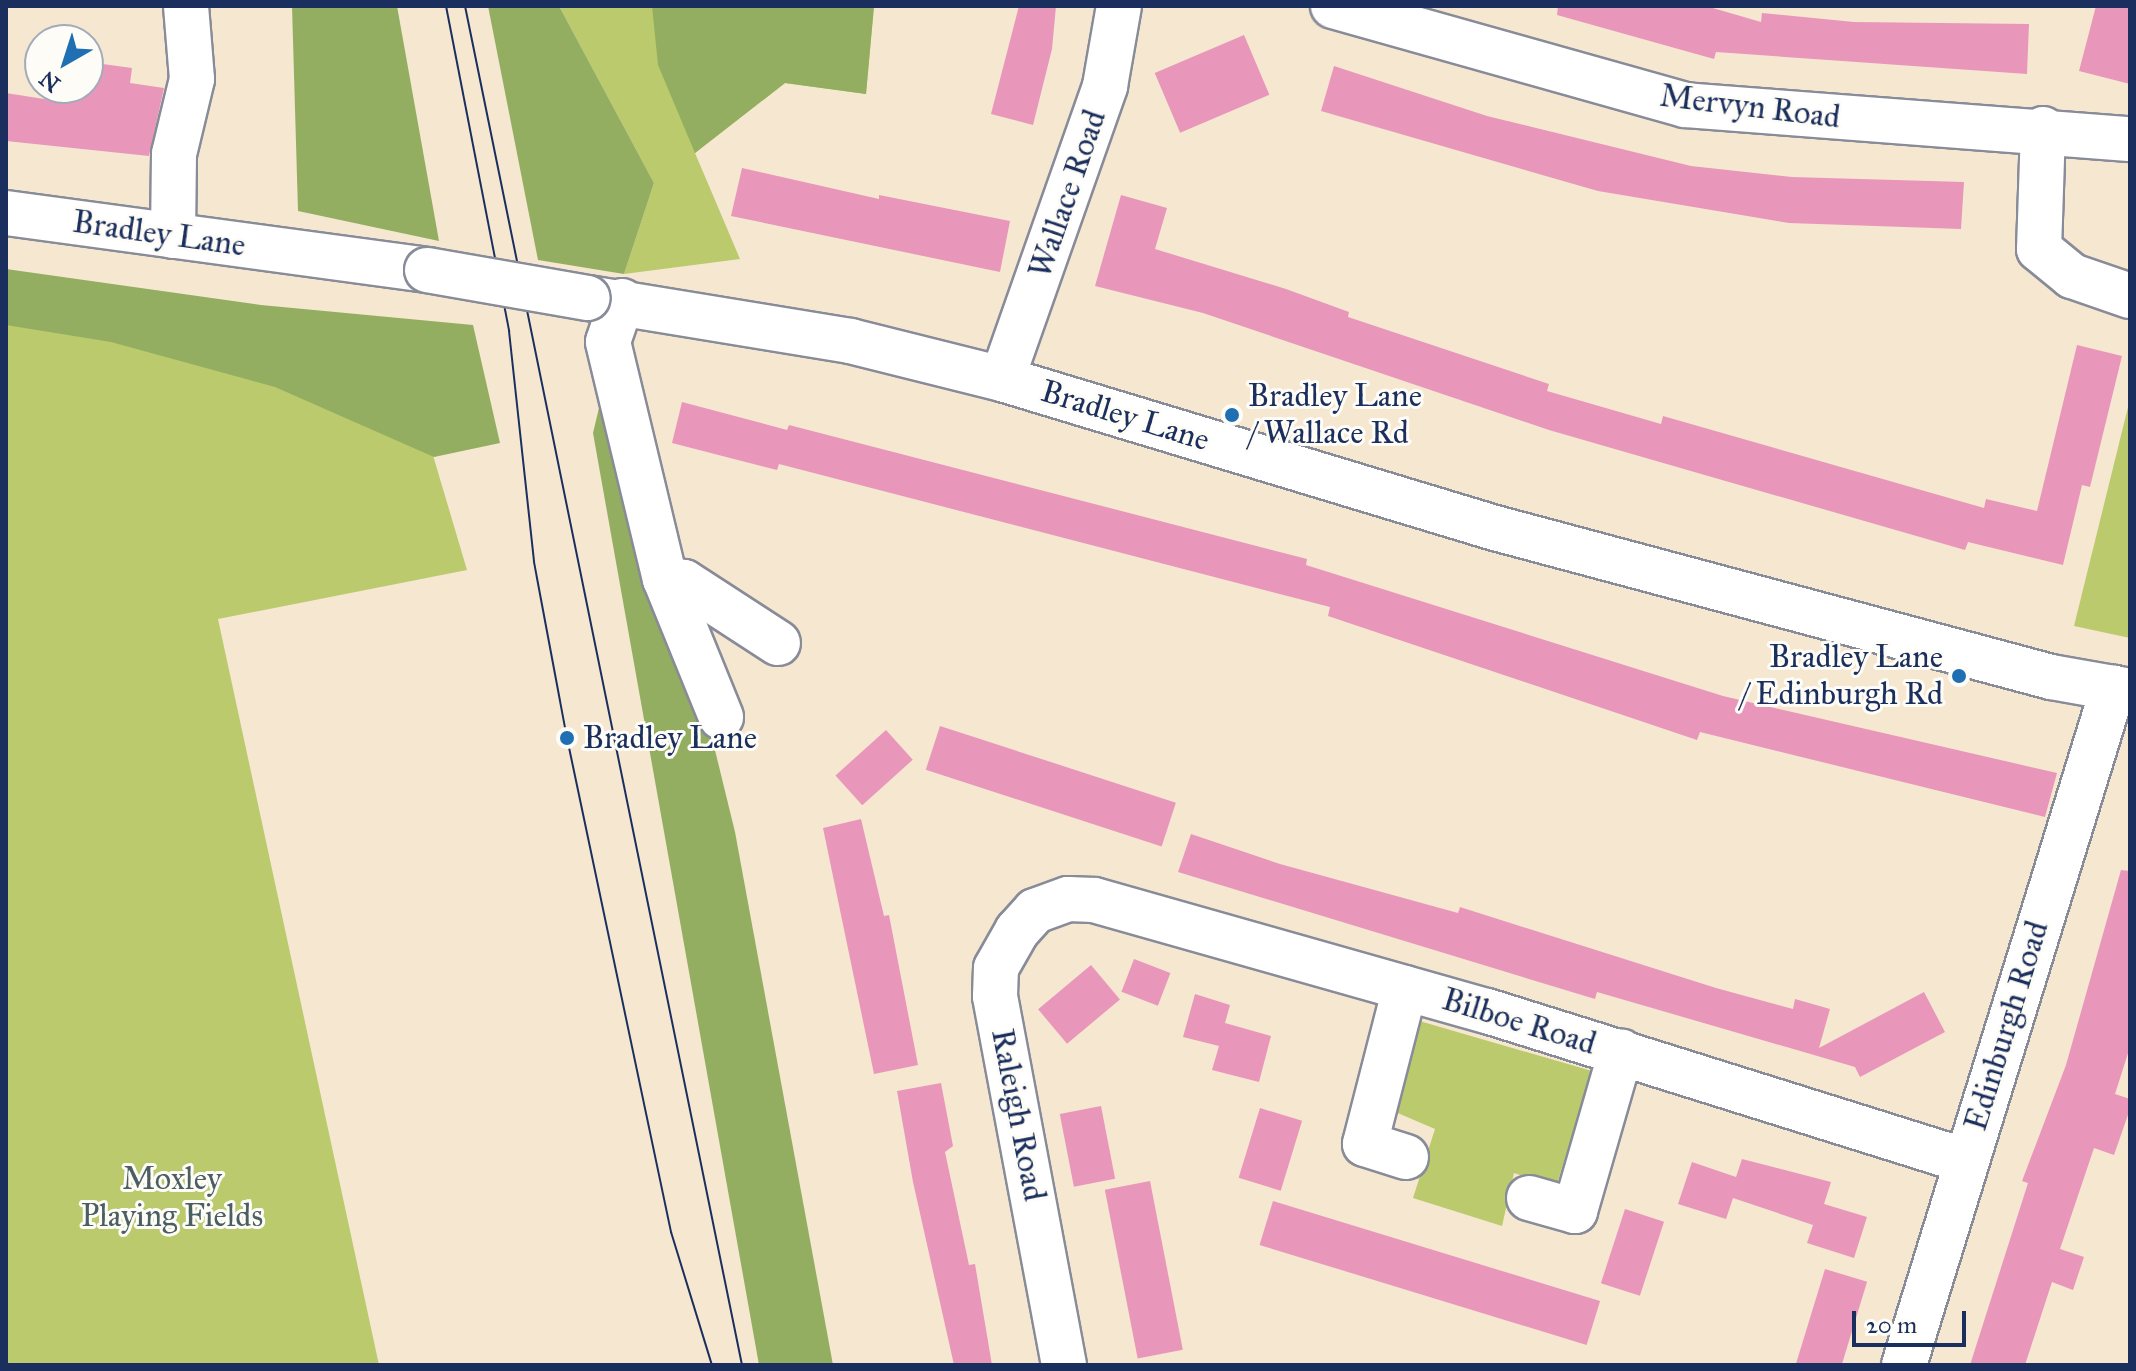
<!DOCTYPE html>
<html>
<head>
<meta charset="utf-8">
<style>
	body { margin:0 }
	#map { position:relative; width:2136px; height:1371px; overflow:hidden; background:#f6e7d1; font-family:"IM FELL Great Primer",serif }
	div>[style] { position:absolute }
	.green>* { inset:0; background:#baca6d }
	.forest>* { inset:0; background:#93ae60 }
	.building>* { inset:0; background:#e897bb; transform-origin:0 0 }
	.roads { filter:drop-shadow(2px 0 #888b98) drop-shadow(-2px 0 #888b98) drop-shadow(0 2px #888b98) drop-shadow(0 -2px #888b98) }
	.minor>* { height:44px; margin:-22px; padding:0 22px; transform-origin:22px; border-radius:22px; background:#fff }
	.tram>* { height:2px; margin:-1px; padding:0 1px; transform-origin:1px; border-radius:1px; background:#1b2f5e }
	.bridges { filter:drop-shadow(2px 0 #888b98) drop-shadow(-2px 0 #888b98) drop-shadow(0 2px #888b98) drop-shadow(0 -2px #888b98) }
	.minor-bridge>* { height:44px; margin:-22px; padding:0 22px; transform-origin:22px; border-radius:22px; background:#fff }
	.dots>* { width:22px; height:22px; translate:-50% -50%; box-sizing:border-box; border:4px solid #fdfcf7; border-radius:50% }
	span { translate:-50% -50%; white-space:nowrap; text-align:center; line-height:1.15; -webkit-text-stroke:6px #fdfcf7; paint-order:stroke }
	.street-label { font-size:32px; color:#1b2f5e }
	.poi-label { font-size:32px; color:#1b2f5e }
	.left { translate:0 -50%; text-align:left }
	.right { translate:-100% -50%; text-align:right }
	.park-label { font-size:32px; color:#4b5e62 }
	.frame { position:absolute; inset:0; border:8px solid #1b2f5e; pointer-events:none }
	.north { position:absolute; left:24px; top:24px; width:80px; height:80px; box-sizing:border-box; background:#fdfcf7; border:2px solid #a3aaba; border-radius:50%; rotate:219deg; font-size:22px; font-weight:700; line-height:32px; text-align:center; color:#1b2f5e }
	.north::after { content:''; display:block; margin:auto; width:28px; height:36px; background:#1f6fb2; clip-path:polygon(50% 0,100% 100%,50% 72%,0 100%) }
	.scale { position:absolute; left:1852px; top:1311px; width:114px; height:36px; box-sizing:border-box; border:4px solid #1b2f5e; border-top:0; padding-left:10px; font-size:24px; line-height:28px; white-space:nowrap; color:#1b2f5e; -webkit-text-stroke:6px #fdfcf7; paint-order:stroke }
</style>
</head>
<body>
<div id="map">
	<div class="green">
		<div style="clip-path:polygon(559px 6px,874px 6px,866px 94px,785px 83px,695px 153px,740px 259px,624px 274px,654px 183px)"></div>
		<div style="clip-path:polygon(6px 269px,408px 371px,467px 570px,218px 619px,379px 1365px,6px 1365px)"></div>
		<div style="clip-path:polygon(2130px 399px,2130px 638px,2074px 626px)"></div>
		<div style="clip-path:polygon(1416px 1020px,1592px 1071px,1556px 1187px,1514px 1173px,1502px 1226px,1413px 1198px,1435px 1129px,1393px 1111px)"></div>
	</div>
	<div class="forest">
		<div style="clip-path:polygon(292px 6px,397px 6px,439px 241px,298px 211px)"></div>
		<div style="clip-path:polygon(488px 6px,559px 6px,654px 183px,624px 274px,538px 260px)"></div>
		<div style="clip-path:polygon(652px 6px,874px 6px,866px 94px,785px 83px,695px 153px,658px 65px)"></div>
		<div style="clip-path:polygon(6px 269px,261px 305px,473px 325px,500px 443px,434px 457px,275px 387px,111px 342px,6px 325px)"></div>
		<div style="clip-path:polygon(615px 341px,735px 832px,833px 1365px,759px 1365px,593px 433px)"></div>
	</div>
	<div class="building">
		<div style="clip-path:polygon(1019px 6px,1056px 6px,1052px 49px,1033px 125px,991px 114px)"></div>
		<div style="clip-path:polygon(1558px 6px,1706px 6px,1761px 22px,1762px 13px,1854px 22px,2029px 24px,2027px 74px,1716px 52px,1714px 59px,1557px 15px)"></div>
		<div style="clip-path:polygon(2096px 6px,2130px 6px,2130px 84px,2079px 71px)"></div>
		<div style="left:1244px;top:35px;width:65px;height:97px;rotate:67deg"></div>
		<div style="clip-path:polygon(88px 62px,132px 68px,130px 83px,164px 88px,149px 156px,6px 141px,6px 93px,63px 102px,65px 88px,88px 88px)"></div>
		<div style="clip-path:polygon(1334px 66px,1487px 116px,1691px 166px,1792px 177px,1964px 182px,1961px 229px,1789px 223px,1598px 191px,1321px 111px)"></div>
		<div style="clip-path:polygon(742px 168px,879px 199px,879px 195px,1010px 221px,1000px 272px,731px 216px)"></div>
		<div style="clip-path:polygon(1121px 195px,1167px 208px,1155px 249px,1286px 289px,1349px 312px,1348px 317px,1549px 384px,1547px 391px,1661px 424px,1663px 416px,1984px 508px,1986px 499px,2037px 511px,2077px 345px,2122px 356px,2090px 487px,2082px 485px,2063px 565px,1968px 542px,1965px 550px,1549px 430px,1203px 313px,1095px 286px)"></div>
		<div style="clip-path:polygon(682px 402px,787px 430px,789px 425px,1307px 559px,1306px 565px,1723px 696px,2057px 773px,2045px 817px,1700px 732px,1697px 740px,1328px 616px,1330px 607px,779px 464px,777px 470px,672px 443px)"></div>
		<div style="left:940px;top:726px;width:248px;height:46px;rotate:18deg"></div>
		<div style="left:886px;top:730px;width:40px;height:68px;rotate:48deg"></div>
		<div style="clip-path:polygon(861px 819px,884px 916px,889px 915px,918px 1065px,874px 1074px,823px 828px)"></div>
		<div style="clip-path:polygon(1191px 834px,1280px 864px,1458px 913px,1460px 907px,1716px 988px,1793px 1009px,1795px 999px,1830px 1009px,1819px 1048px,1924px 992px,1945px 1032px,1860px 1077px,1855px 1067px,1597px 992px,1595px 999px,1178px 872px)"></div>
		<div style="clip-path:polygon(2121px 870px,2130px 871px,2130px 1047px,2115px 1094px,2130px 1099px,2130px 1109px,2114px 1155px,2094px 1148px,2060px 1249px,2084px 1257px,2073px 1290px,2052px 1282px,2025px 1365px,1970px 1365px,2028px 1183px,2022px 1181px,2066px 1065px)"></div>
		<div style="left:1134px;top:959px;width:39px;height:35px;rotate:21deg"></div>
		<div style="left:1091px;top:965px;width:45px;height:69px;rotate:50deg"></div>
		<div style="clip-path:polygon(1195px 994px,1230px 1005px,1225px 1023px,1271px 1036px,1259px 1082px,1212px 1070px,1219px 1046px,1183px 1037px)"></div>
		<div style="clip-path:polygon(941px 1083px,953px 1146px,945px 1152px,969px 1265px,975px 1264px,992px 1365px,954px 1365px,913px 1182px,897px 1091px)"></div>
		<div style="left:1101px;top:1106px;width:74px;height:42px;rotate:79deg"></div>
		<div style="left:1260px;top:1108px;width:44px;height:73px;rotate:17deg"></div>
		<div style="clip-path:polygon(1742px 1159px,1831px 1182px,1824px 1204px,1867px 1217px,1854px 1258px,1807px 1243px,1813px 1225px,1733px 1198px,1726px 1219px,1678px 1204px,1692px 1162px,1736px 1177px)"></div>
		<div style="left:1150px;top:1181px;width:172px;height:46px;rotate:79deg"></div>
		<div style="left:1273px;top:1201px;width:342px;height:46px;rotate:17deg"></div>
		<div style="left:1625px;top:1209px;width:41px;height:78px;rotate:18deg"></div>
		<div style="left:1825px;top:1269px;width:44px;height:101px;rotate:17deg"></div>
	</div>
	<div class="roads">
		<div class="minor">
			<div style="left:1333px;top:6px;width:366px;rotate:15.7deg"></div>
			<div style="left:1685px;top:105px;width:446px;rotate:4.4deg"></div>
			<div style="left:2043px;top:129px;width:120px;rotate:91.9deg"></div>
			<div style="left:2039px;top:249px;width:43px;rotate:39.3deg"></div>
			<div style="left:2072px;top:276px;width:61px;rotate:19deg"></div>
			<div style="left:6px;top:213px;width:425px;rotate:7.7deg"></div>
			<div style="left:173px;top:236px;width:82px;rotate:-89.3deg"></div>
			<div style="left:174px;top:154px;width:77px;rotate:-76.5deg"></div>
			<div style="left:192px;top:79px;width:73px;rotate:-94.7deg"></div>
			<div style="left:588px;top:298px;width:266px;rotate:9.3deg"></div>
			<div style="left:850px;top:341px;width:157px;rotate:14deg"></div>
			<div style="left:1002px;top:379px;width:515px;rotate:16.82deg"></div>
			<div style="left:1495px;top:528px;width:576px;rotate:15deg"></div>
			<div style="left:2051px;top:677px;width:80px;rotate:10deg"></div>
			<div style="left:622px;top:301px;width:43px;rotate:108.9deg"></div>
			<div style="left:608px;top:342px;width:244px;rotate:76.5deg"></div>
			<div style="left:665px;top:579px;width:19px;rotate:9deg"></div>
			<div style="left:684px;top:582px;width:112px;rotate:33deg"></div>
			<div style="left:1002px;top:379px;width:311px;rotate:-70.6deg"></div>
			<div style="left:1105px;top:86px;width:81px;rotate:-80.1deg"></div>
			<div style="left:665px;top:579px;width:149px;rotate:67.9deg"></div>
			<div style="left:1405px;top:988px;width:161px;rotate:104.4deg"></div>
			<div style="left:1365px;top:1144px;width:43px;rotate:17.6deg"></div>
			<div style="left:1529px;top:1198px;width:48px;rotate:15.8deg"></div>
			<div style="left:1575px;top:1211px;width:166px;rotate:-73.9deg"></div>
			<div style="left:1064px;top:1365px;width:375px;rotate:-100.6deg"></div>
			<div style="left:995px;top:996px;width:28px;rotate:-88deg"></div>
			<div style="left:996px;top:968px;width:43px;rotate:-60.4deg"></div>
			<div style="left:1017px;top:931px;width:27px;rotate:-48deg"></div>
			<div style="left:1035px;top:911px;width:35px;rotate:-20deg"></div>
			<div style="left:1068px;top:899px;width:26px;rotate:2deg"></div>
			<div style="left:1094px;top:900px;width:408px;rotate:15.8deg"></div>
			<div style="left:1487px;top:1011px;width:502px;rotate:17.39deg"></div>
			<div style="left:1904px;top:1365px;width:709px;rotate:-72.84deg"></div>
		</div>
	</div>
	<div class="tram">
		<div style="left:446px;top:6px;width:331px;rotate:79deg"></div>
		<div style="left:509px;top:331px;width:232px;rotate:83.8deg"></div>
		<div style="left:534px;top:562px;width:179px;rotate:79.4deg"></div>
		<div style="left:567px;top:738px;width:505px;rotate:78.11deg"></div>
		<div style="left:671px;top:1232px;width:139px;rotate:72.9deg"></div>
		<div style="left:465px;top:6px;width:1387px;rotate:78.48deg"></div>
	</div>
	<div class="bridges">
		<div class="minor-bridge">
			<div style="left:427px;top:270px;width:163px;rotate:9.9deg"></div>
		</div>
	</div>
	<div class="dots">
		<div style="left:1232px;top:415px;background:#1f6fb2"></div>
		<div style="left:1959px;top:676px;background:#1f6fb2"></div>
		<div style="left:567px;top:738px;background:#1f6fb2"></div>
	</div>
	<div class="street-label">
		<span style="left:1750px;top:107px;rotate:7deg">Mervyn Road</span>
		<span style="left:1068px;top:194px;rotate:-71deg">Wallace Road</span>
		<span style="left:159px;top:234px;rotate:8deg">Bradley Lane</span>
		<span style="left:1125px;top:416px;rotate:17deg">Bradley Lane</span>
		<span style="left:1519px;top:1022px;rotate:17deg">Bilboe Road</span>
		<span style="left:2007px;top:1026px;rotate:-73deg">Edinburgh Road</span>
		<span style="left:1018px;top:1115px;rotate:79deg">Raleigh Road</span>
	</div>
	<div class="poi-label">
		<span class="left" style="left:1248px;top:415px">Bradley Lane<br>/ Wallace Rd</span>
		<span class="right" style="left:1943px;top:676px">Bradley Lane<br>/ Edinburgh Rd</span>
		<span class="left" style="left:583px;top:738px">Bradley Lane</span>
	</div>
	<div class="park-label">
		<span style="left:172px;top:1198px">Moxley<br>Playing Fields</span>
	</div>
	<div class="frame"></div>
	<div class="north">N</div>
	<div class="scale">20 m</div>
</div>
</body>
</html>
